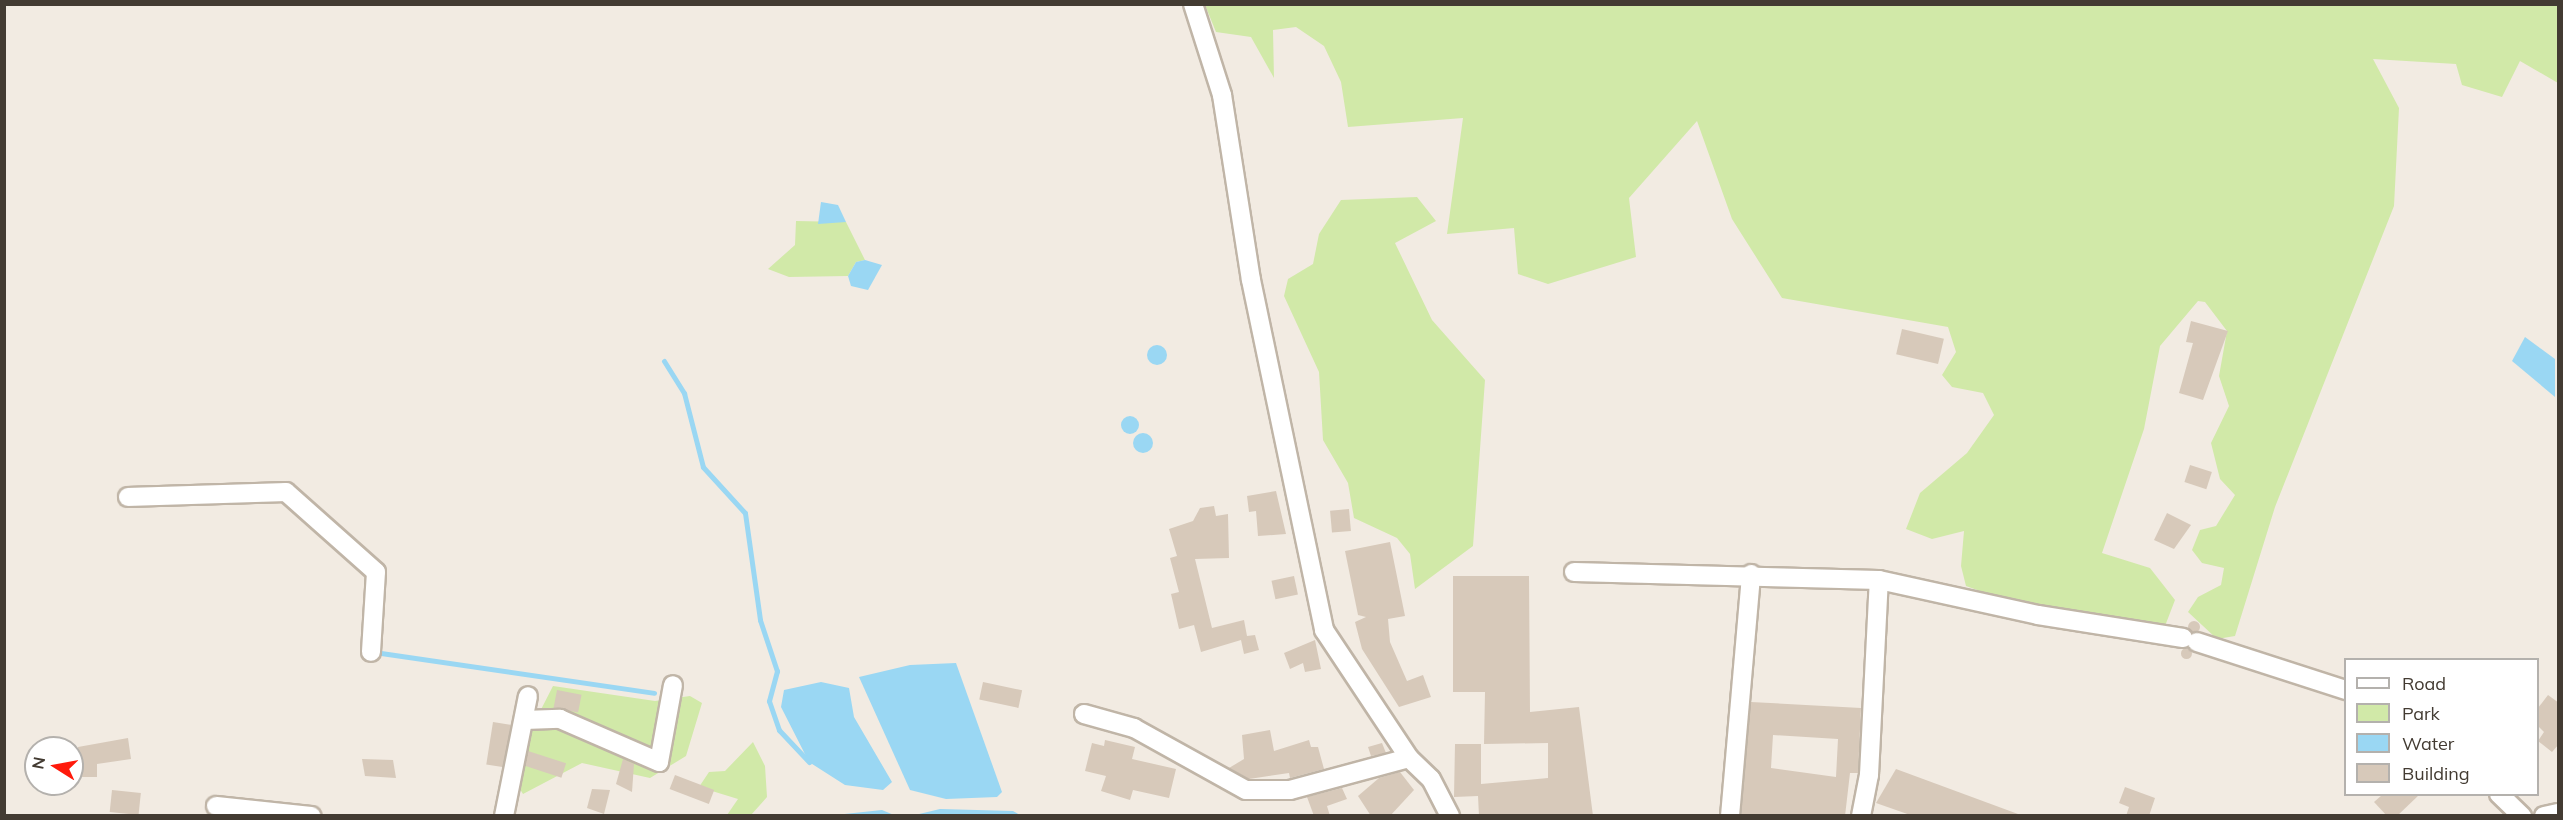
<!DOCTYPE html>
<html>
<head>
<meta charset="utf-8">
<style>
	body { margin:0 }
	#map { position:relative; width:2563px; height:820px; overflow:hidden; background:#f2ebe2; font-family:Mulish,sans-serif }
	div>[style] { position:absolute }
	.green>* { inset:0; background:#d1e9a8 }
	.water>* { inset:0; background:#9ad7f3 }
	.round { border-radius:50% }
	.stream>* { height:5px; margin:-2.5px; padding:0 2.5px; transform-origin:2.5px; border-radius:2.5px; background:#9ad7f3 }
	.building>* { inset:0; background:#d7c9ba; transform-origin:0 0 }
	.roads { filter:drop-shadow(2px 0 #c0b5a7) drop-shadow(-2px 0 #c0b5a7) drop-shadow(0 2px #c0b5a7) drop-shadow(0 -2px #c0b5a7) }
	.minor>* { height:18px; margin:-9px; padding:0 9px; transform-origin:9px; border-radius:9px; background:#fff }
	span { translate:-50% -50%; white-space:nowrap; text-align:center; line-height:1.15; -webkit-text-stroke:6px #fff; paint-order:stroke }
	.frame { position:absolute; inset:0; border:6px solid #433b32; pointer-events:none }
	.legend { position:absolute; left:2344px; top:658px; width:195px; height:138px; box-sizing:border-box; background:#fff; border:2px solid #b4b1ad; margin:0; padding:8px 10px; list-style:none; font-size:18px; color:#433b32 }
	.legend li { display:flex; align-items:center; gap:12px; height:30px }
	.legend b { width:30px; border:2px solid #b4b1ad }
	.north { position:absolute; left:24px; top:736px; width:60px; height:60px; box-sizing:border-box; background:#fff; border:2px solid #b4b1ad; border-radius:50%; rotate:281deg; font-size:16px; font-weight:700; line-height:24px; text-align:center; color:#433b32 }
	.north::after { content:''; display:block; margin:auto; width:21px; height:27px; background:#ff1a0b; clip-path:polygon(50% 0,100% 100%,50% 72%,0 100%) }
</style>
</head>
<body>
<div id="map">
	<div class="green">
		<div style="clip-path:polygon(1205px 5px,2558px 5px,2558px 83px,2520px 61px,2502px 97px,2462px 85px,2456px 64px,2373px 59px,2399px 108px,2394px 206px,2275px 507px,2235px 636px,2217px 639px,2188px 612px,2198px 597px,2221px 585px,2224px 568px,2202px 563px,2192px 550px,2200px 530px,2216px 526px,2235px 495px,2220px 479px,2211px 443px,2229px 406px,2219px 376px,2227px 331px,2205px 302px,2198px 301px,2160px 346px,2144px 429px,2102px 553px,2150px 568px,2175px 600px,2165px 626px,2039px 612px,1966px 586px,1961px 566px,1964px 531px,1932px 539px,1906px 529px,1920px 493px,1967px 453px,1994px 415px,1983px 393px,1952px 387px,1942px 375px,1956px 352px,1948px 327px,1782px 298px,1732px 219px,1697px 121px,1629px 198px,1636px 257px,1548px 284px,1518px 274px,1514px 228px,1447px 234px,1463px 118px,1348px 127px,1341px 82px,1324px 46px,1296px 27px,1273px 30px,1274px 78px,1251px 37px,1216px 32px)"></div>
		<div style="clip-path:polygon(1417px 197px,1436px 221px,1395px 243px,1432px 320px,1485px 380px,1473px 546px,1415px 589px,1410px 554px,1397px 538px,1354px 518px,1348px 483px,1323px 440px,1319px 372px,1284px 296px,1288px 279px,1313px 264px,1319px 234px,1341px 200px)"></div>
		<div style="clip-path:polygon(796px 221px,846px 222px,865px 260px,856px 262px,848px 276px,789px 277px,768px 269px,795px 245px)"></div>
		<div style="clip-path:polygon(553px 686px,655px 701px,690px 696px,702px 703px,686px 756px,650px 778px,582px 763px,523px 794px,509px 772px)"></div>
		<div style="clip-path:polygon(753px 742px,765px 766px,767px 797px,751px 815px,727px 815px,738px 799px,699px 787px,709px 772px,725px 771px)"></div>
	</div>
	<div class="water">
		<div style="clip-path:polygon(821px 202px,838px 205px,846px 222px,818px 224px)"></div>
		<div style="clip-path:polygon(865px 260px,882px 265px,868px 290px,851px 286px,848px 276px,856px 262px)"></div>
		<div style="clip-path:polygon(2525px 337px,2555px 359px,2555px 397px,2512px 361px)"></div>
		<div class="round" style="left:1147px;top:345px;width:20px;height:20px"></div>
		<div class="round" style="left:1121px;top:416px;width:18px;height:18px"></div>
		<div class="round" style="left:1133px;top:433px;width:20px;height:20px"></div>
		<div style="clip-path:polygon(956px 663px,1002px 792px,997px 797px,946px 799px,910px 790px,859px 677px,910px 665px)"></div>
		<div style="clip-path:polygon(821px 682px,849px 688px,854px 717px,892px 782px,883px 790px,845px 785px,809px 762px,781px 707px,784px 690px)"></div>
		<div style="clip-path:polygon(940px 809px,1013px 811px,1020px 815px,915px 815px)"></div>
		<div style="clip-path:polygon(882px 810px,894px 815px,835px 815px)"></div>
	</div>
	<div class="stream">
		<div style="left:664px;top:361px;width:38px;rotate:58deg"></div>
		<div style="left:684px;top:393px;width:76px;rotate:75.6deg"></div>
		<div style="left:703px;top:467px;width:62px;rotate:47.6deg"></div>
		<div style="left:745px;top:513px;width:108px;rotate:82deg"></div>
		<div style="left:760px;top:620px;width:54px;rotate:71.6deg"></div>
		<div style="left:777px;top:671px;width:31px;rotate:105deg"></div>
		<div style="left:769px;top:701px;width:31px;rotate:71deg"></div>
		<div style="left:779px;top:730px;width:44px;rotate:46.8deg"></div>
		<div style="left:374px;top:652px;width:283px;rotate:8.3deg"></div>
	</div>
	<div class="building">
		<div style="clip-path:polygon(2191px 321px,2228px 331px,2203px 400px,2179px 393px,2193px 343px,2186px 342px)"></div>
		<div style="left:1902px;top:329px;width:43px;height:26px;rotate:13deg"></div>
		<div style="left:2190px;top:465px;width:23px;height:18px;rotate:18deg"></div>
		<div style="clip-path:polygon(1276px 491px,1286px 534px,1258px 536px,1256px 511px,1249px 512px,1247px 496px)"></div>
		<div style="clip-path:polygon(1214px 506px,1216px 516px,1228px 514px,1229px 558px,1195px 559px,1212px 628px,1244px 620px,1247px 636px,1255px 635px,1259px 650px,1244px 654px,1241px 640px,1201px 652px,1194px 625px,1179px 629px,1171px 594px,1179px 592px,1170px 558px,1177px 556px,1169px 529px,1193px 521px,1200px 508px)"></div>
		<div style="left:1349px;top:509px;width:22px;height:19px;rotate:85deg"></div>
		<div style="clip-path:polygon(2167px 513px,2191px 525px,2174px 549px,2154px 540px)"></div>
		<div style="clip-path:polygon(1390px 542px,1405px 616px,1388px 619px,1390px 642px,1407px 681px,1423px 675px,1431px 697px,1399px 707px,1362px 649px,1355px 622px,1366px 617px,1358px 615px,1345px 551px)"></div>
		<div style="left:1294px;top:576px;width:19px;height:23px;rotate:78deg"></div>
		<div style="clip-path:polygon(1453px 576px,1529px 576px,1530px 712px,1579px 707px,1593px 816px,1479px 816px,1478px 796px,1454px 797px,1455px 744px,1481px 744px,1481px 784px,1548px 778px,1548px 743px,1484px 744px,1485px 692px,1453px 692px)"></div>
		<div class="round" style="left:2188px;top:621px;width:12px;height:12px"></div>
		<div style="clip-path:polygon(1315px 640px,1321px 669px,1305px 672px,1303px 663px,1290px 669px,1284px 653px)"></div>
		<div class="round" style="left:2180.5px;top:647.5px;width:11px;height:11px"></div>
		<div style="left:983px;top:682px;width:40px;height:18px;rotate:12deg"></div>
		<div style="left:557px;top:690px;width:25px;height:18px;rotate:11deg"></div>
		<div style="clip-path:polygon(2548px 695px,2559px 703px,2559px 744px,2552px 752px,2538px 741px,2544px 732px,2538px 726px,2538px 708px)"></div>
		<div style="clip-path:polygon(evenodd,1751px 702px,1861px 708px,1858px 773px,1850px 773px,1845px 816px,1741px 816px,1751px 702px,1773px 735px,1838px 739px,1836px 777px,1771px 768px,1773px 735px)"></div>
		<div style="left:493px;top:722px;width:18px;height:43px;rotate:9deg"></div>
		<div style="clip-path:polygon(1270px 730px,1274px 751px,1309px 740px,1311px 747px,1318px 747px,1324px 769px,1290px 778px,1289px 773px,1249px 779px,1229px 768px,1244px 759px,1242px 735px)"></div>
		<div style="clip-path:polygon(128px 738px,131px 759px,97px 764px,97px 777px,78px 777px,78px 747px)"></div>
		<div style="clip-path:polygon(1105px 740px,1135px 747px,1132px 759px,1176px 769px,1169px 798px,1133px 790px,1130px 800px,1101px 791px,1106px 776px,1085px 771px,1092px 743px,1104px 746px)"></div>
		<div style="clip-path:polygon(1382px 743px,1386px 753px,1371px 756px,1368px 747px)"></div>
		<div style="left:528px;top:751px;width:40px;height:15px;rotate:18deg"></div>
		<div style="clip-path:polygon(362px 759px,393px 760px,396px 778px,365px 776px)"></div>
		<div style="clip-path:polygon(623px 759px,634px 764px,632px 792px,616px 784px)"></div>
		<div style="clip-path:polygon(1896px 769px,2018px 814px,2018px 816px,1913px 816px,1876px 803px)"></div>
		<div style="clip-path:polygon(1400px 772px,1414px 790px,1390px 816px,1371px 816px,1358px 796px,1379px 778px)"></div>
		<div style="left:675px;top:775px;width:42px;height:15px;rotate:21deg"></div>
		<div style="clip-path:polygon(2125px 787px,2155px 798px,2149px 816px,2126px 816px,2129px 807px,2119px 803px)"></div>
		<div style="clip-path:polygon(1342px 788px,1347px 799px,1327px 806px,1330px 816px,1314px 816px,1307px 797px)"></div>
		<div style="clip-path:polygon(592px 789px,610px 790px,604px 814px,587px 808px)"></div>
		<div style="left:112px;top:790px;width:29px;height:22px;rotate:6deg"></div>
		<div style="clip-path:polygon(2382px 795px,2419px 795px,2397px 816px,2387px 816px,2374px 802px)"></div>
	</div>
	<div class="roads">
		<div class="minor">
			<div style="left:1193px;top:4px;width:96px;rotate:72.3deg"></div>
			<div style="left:1222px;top:95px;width:187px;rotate:81.1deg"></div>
			<div style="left:1251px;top:280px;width:358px;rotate:78.2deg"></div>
			<div style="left:1324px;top:630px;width:154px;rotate:56.4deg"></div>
			<div style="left:1409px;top:758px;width:30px;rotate:44deg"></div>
			<div style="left:1431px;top:779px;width:42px;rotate:62.8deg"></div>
			<div style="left:128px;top:497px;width:158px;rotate:-1.8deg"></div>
			<div style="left:286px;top:492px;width:120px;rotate:41.6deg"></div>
			<div style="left:376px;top:572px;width:80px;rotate:93.6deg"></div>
			<div style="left:1574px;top:572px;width:305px;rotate:1.5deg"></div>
			<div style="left:1879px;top:580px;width:163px;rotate:12.4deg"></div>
			<div style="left:2038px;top:615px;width:147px;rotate:9deg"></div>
			<div style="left:2197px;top:642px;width:157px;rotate:17.9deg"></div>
			<div style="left:1084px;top:714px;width:52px;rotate:15.6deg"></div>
			<div style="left:1134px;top:728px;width:128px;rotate:29deg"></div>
			<div style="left:1246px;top:790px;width:44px"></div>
			<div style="left:1290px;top:790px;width:123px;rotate:-15.1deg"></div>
			<div style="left:524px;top:720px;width:36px;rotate:-2deg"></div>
			<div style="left:560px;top:719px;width:108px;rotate:23.5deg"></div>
			<div style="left:659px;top:762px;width:78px;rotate:-79.7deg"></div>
			<div style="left:2499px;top:794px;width:32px;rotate:44deg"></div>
			<div style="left:216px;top:806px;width:96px;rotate:6deg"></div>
			<div style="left:504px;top:816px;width:122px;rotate:-78.7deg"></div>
			<div style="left:1730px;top:816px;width:243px;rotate:-85deg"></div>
			<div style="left:1861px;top:816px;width:42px;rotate:-79deg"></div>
			<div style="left:1869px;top:775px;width:195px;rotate:-87.1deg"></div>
			<div style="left:2544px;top:816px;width:14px;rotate:-12deg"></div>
		</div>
	</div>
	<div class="frame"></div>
	<ul class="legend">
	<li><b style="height:8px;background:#fff"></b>Road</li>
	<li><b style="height:16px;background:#d1e9a8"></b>Park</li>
	<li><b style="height:16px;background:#9ad7f3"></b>Water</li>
	<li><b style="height:16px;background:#d7c9ba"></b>Building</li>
	</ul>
	<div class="north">N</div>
</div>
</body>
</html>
